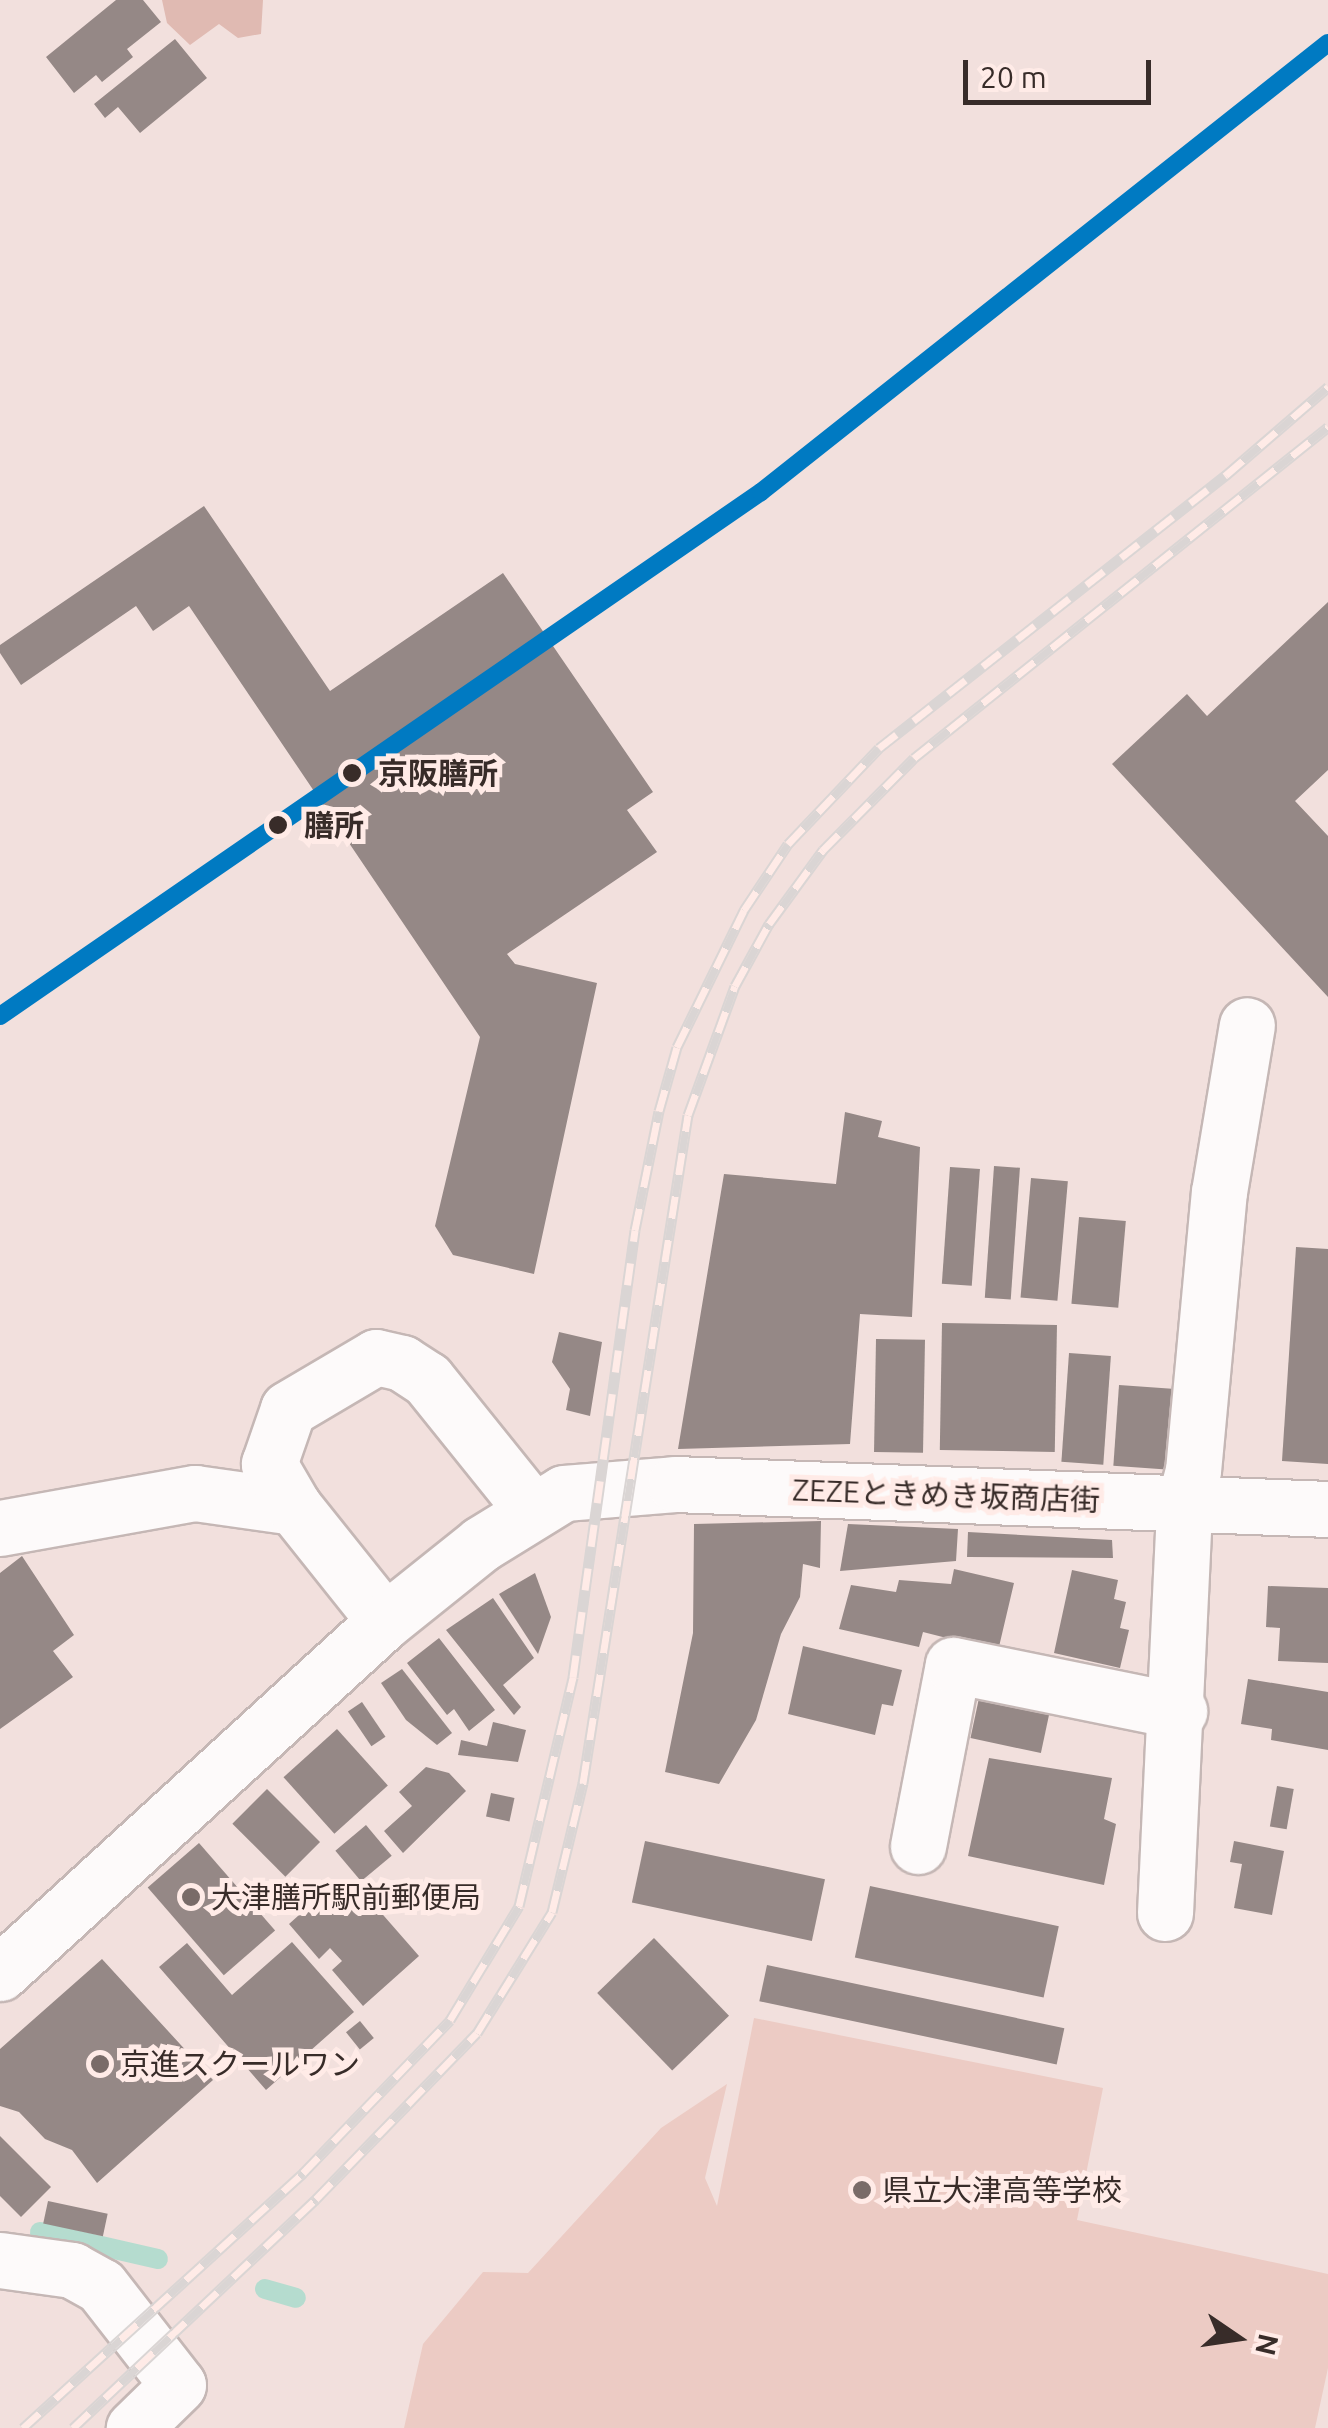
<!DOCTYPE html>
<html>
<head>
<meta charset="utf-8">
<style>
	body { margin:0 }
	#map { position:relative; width:1328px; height:2428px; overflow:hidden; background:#f2e0dd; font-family:Ubuntu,"Noto Sans JP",sans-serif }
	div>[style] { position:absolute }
	.green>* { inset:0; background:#eccbc4 }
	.forest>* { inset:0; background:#e0bab2 }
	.stream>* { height:20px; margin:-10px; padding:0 10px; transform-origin:10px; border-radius:10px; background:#b5dccf }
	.building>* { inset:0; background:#958886; transform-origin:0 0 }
	.roads { filter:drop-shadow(2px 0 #c5b7b5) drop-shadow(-2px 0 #c5b7b5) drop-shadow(0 2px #c5b7b5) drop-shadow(0 -2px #c5b7b5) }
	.minor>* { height:55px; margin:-27.5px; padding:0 27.5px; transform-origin:27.5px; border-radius:27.5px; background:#fdfafa }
	.rail>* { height:11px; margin-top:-5.5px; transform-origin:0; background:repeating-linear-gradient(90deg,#ffebe7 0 22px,#dad5d4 0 44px); box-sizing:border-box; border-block:2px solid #dad5d4 }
	.rail-1>* { height:18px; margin:-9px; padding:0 9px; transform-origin:9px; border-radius:9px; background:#007ac2 }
	.dots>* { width:28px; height:28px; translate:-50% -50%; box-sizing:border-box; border:5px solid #ffebe7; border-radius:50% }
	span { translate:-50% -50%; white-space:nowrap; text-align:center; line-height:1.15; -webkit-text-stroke:10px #ffebe7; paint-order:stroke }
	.stop-label { font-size:30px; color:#382c29; font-weight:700 }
	.left { translate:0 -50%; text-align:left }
	.street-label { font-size:30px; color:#382c29 }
	.poi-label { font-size:30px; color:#382c29 }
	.north { position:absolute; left:1188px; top:2288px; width:100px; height:100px; -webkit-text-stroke:8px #ffebe7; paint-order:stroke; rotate:103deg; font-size:28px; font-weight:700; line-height:40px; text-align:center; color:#382c29 }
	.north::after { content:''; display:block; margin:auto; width:35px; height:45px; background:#382c29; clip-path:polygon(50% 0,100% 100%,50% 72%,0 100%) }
	.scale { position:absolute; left:963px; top:60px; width:188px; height:45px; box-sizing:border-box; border:5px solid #382c29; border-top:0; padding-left:12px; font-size:30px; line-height:35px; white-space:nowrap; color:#382c29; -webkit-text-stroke:8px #ffebe7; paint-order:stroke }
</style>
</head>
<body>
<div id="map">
	<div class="green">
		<div style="clip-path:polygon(754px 2018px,1103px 2088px,1077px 2220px,1328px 2274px,1328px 2368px,1315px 2428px,404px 2428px,423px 2344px,483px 2272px,528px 2273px,661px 2128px,727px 2084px,705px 2178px,717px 2206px)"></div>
	</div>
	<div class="forest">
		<div style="clip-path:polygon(162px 0,263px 0,261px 34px,238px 38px,219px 24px,190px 45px,167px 23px)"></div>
	</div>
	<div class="stream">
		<div style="left:40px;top:2232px;width:121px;rotate:12.9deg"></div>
		<div style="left:265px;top:2289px;width:32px;rotate:16deg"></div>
	</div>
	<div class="building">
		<div style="clip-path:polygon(116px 0,143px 0,161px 22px,127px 49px,133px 57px,102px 82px,96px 75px,74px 93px,46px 57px)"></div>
		<div style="clip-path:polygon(175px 39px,207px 78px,140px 133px,118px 107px,105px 118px,94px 104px)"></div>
		<div style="clip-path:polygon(204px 506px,330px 691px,503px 573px,653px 792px,627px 810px,657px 852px,507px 954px,515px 964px,597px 983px,534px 1274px,453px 1255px,435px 1226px,480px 1037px,189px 606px,153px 631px,136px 606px,21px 685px,0 653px,0 645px)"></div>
		<div style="clip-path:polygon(1328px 602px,1328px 770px,1295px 801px,1328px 836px,1328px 997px,1112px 764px,1187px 694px,1207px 716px)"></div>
		<div style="clip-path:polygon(845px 1112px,882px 1121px,878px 1137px,920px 1147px,912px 1317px,860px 1314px,850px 1444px,678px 1449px,724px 1174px,836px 1184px)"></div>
		<div style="left:994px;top:1166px;width:26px;height:132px;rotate:4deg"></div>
		<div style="left:950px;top:1167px;width:30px;height:117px;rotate:4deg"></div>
		<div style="left:1031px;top:1178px;width:37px;height:120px;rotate:5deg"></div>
		<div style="left:1079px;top:1217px;width:47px;height:87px;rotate:5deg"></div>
		<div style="clip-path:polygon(1296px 1247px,1328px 1249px,1328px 1464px,1282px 1461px)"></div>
		<div style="left:942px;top:1323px;width:115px;height:127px;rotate:1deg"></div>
		<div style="clip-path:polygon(559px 1332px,602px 1342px,590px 1416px,566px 1410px,570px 1389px,552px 1362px)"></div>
		<div style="left:876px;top:1339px;width:49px;height:113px;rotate:1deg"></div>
		<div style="left:1069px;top:1353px;width:42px;height:109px;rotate:4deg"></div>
		<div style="left:1119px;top:1385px;width:60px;height:81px;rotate:4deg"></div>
		<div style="clip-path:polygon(821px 1521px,820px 1568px,803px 1564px,800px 1597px,781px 1634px,756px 1720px,719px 1784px,665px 1772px,693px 1633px,694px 1524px)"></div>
		<div style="clip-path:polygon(848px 1524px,958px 1529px,956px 1561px,840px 1571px)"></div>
		<div style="clip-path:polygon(968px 1532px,1112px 1540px,1113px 1558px,967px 1557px)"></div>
		<div style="clip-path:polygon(22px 1556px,74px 1635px,53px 1651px,73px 1677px,0 1729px,0 1573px)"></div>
		<div style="clip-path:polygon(954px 1569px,1014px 1583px,998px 1651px,923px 1632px,919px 1647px,839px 1629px,851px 1585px,896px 1592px,899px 1580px,951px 1584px)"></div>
		<div style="clip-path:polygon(1072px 1570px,1118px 1580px,1114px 1599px,1126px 1602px,1120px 1628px,1129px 1630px,1120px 1668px,1054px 1653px)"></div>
		<div style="clip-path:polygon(535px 1573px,551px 1617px,538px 1654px,499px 1594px)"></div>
		<div style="clip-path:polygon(1268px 1586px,1328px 1588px,1328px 1663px,1278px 1661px,1280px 1628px,1266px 1627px)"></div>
		<div style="clip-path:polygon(493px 1598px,534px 1658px,503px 1685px,521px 1707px,514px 1715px,446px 1630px)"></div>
		<div style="clip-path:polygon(439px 1638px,495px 1710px,469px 1731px,454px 1709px,447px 1715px,407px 1663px)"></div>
		<div style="clip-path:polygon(803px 1646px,902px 1670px,893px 1706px,882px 1704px,875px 1735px,788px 1714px)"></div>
		<div style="clip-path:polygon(402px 1669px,452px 1733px,437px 1745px,406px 1720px,381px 1683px)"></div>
		<div style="clip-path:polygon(1248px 1679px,1328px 1692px,1328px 1750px,1271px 1740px,1272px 1729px,1241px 1724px)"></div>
		<div style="left:979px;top:1698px;width:72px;height:41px;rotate:12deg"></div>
		<div style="left:362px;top:1702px;width:42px;height:17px;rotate:56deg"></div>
		<div style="clip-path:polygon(493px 1722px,526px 1730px,518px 1762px,458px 1755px,461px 1740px,487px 1746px)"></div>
		<div style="left:337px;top:1729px;width:76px;height:72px;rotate:48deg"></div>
		<div style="clip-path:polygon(989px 1758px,1112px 1778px,1104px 1819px,1116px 1824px,1104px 1885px,968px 1856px)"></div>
		<div style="clip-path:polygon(426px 1767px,449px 1773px,466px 1791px,403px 1853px,384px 1831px,412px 1806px,399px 1792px)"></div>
		<div style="left:1277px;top:1786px;width:17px;height:41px;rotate:10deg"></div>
		<div style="left:267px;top:1789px;width:75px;height:49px;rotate:45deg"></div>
		<div style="left:491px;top:1793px;width:24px;height:24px;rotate:12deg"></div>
		<div style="left:366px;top:1825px;width:40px;height:40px;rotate:50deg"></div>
		<div style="left:645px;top:1841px;width:184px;height:63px;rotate:12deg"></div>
		<div style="clip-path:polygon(1234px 1841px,1284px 1851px,1272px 1915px,1234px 1908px,1242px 1864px,1230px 1862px)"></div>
		<div style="left:199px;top:1843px;width:116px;height:68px;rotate:49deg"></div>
		<div style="clip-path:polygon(337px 1881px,355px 1900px,363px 1892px,419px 1956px,363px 2006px,332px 1970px,342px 1961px,330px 1948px,319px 1959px,289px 1924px)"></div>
		<div style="left:870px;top:1886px;width:193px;height:73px;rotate:12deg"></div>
		<div style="left:654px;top:1938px;width:108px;height:79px;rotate:46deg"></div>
		<div style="clip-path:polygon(292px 1942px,354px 2012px,266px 2090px,159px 1967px,187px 1943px,232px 1995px)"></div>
		<div style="clip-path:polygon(102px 1959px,213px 2080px,97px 2183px,72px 2150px,45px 2139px,19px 2112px,0 2106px,0 2049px)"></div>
		<div style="left:767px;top:1965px;width:304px;height:37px;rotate:12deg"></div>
		<div style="left:360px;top:2021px;width:22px;height:18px;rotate:51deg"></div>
		<div style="clip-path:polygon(0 2136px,51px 2187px,21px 2217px,0 2196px)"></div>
		<div style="left:48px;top:2201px;width:61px;height:23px;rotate:12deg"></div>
	</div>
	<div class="roads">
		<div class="minor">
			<div style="left:0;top:1528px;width:198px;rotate:-10.2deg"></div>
			<div style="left:195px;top:1493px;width:100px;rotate:8deg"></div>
			<div style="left:385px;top:1621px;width:146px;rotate:-128.6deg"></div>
			<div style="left:294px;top:1507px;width:50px;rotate:-120.2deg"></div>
			<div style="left:269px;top:1464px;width:58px;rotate:-70.9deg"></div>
			<div style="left:288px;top:1409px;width:102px;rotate:-30.6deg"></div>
			<div style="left:376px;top:1357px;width:27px;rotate:13deg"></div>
			<div style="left:402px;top:1363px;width:30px;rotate:33deg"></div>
			<div style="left:427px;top:1379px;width:169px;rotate:51.2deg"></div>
			<div style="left:918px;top:1846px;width:184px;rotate:-79.1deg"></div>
			<div style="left:953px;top:1665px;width:231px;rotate:11.5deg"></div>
			<div style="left:1165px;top:1913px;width:409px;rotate:-87.3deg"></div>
			<div style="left:1184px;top:1504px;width:34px;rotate:-75deg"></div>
			<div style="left:1193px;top:1471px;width:280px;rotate:-84.7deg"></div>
			<div style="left:1219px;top:1192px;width:169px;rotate:-80.5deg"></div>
			<div style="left:0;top:1973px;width:522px;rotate:-42.44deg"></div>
			<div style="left:385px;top:1621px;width:123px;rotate:-38.7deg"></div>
			<div style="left:481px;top:1544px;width:97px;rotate:-31.6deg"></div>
			<div style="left:564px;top:1493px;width:111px;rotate:-4.6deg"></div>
			<div style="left:675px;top:1484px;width:653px;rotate:2.19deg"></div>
			<div style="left:0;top:2260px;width:73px;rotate:7.9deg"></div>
			<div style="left:72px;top:2270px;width:33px;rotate:29deg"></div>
			<div style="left:101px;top:2286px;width:125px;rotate:52.1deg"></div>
			<div style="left:178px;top:2385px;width:62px;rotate:135.7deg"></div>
		</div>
	</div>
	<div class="rail">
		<div style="left:23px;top:2428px;width:379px;rotate:-42.3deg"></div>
		<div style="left:303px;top:2173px;width:212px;rotate:-46.1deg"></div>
		<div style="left:450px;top:2020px;width:133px;rotate:-58.8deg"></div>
		<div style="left:519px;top:1906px;width:235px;rotate:-76.7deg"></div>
		<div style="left:573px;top:1677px;width:451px;rotate:-82.1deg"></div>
		<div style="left:635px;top:1230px;width:121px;rotate:-78.6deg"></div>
		<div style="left:659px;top:1111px;width:66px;rotate:-74.3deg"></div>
		<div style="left:677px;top:1047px;width:153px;rotate:-63.9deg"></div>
		<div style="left:744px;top:910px;width:79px;rotate:-56.3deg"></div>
		<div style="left:788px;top:844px;width:132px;rotate:-46.5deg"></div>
		<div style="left:879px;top:748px;width:442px;rotate:-38.2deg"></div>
		<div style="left:1226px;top:475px;width:135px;rotate:-40.8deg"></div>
		<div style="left:73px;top:2428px;width:334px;rotate:-43.3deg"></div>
		<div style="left:316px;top:2199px;width:231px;rotate:-45.9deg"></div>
		<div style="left:477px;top:2033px;width:142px;rotate:-58.2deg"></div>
		<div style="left:552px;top:1912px;width:133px;rotate:-76.5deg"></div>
		<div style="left:583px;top:1783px;width:676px;rotate:-81.07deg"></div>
		<div style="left:688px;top:1115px;width:137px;rotate:-70deg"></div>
		<div style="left:735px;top:986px;width:71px;rotate:-61.3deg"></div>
		<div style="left:769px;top:924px;width:92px;rotate:-53.9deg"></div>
		<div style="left:823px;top:850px;width:129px;rotate:-45.3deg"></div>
		<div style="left:914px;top:758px;width:530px;rotate:-38.64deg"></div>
	</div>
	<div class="rail-1">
		<div style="left:0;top:1016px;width:924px;rotate:-34.55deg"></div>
		<div style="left:761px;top:492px;width:723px;rotate:-38.38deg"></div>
	</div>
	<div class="dots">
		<div style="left:352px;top:773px;background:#382c29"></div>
		<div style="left:278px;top:825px;background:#382c29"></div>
		<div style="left:191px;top:1897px;background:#796b68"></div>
		<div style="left:100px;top:2064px;background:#796b68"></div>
		<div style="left:862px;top:2190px;background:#796b68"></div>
	</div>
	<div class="stop-label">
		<span class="left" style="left:378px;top:773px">京阪膳所</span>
		<span class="left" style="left:304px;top:825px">膳所</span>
	</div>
	<div class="street-label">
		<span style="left:946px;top:1495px;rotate:2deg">ZEZEときめき坂商店街</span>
	</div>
	<div class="poi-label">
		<span class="left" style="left:211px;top:1897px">大津膳所駅前郵便局</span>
		<span class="left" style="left:120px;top:2064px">京進スクールワン</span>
		<span class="left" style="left:882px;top:2190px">県立大津高等学校</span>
	</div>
	<div class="north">N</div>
	<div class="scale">20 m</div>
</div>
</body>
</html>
